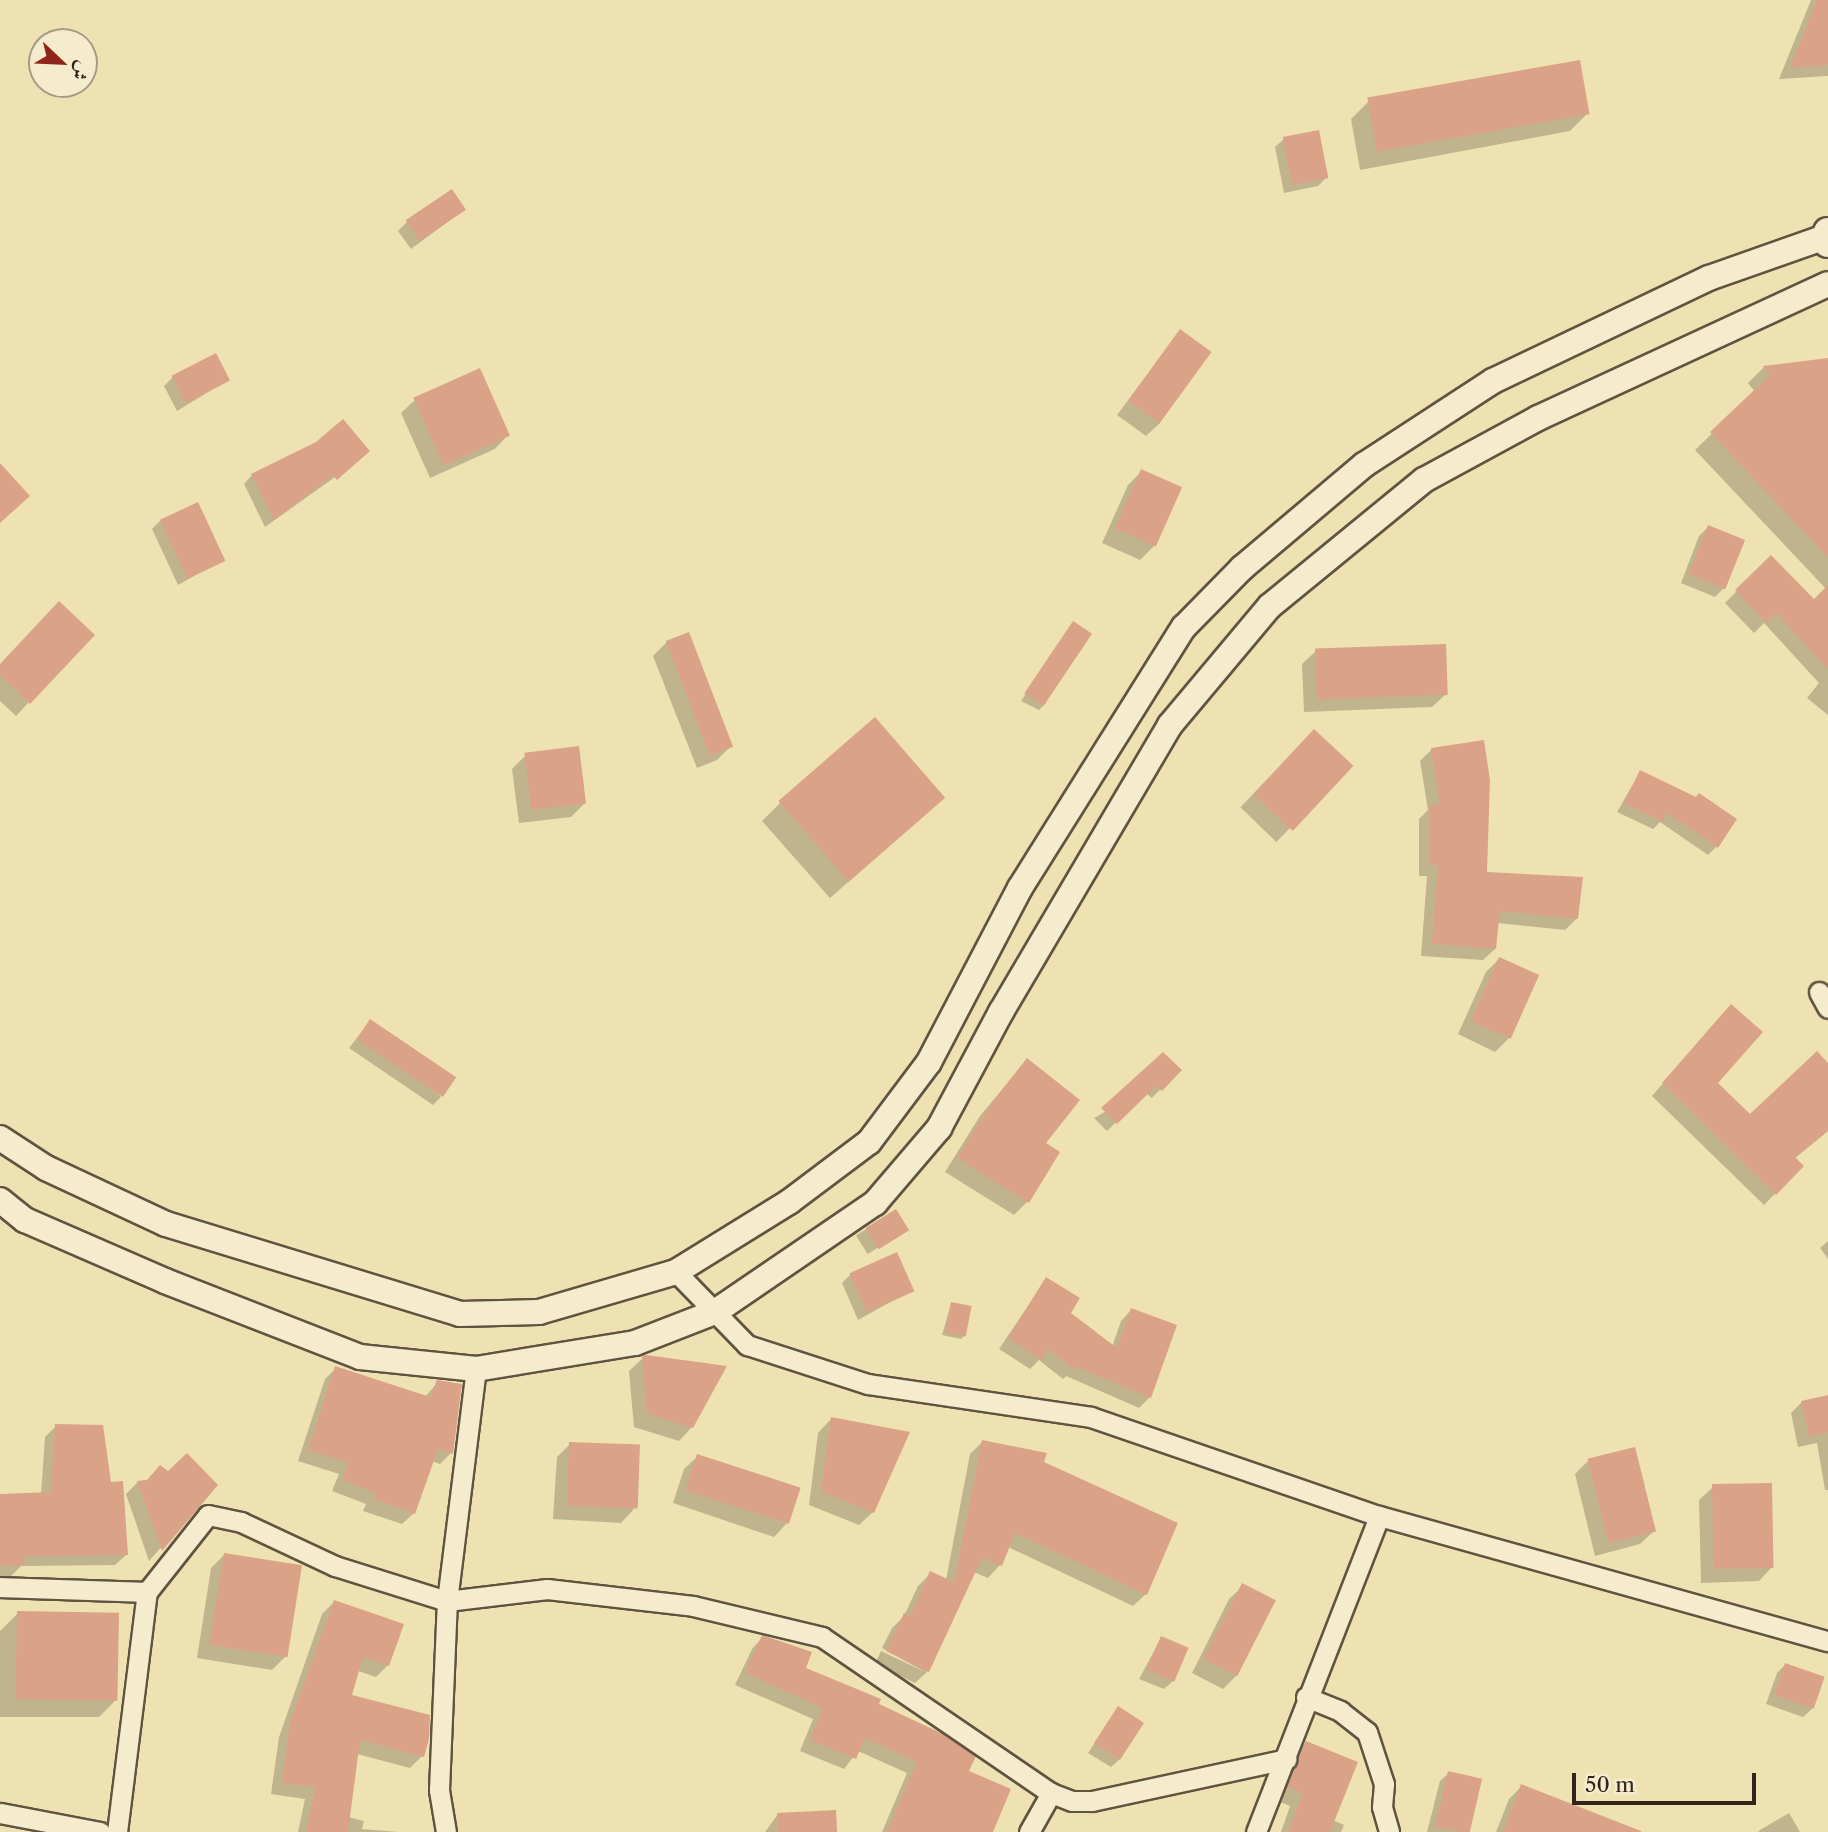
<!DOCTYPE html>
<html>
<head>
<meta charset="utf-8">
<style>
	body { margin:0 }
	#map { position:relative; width:1828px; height:1832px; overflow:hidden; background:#efe2b2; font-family:"Libre Caslon Text",Amiri,serif }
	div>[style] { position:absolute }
	.shadow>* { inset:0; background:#0003; transform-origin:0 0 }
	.building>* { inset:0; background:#daa387; transform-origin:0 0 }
	.roads { filter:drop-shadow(2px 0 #605441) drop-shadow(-2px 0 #605441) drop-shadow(0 2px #605441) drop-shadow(0 -2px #605441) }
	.minor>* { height:19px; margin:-9.5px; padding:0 9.5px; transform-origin:9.5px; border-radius:9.5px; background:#f5eccd }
	.tertiary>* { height:24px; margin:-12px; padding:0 12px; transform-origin:12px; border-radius:12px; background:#f5eccd }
	.secondary>* { height:28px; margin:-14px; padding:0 14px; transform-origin:14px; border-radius:14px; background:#f5eccd }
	span { translate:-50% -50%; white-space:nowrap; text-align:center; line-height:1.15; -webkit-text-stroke:6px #f5eccd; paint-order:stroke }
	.north { position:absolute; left:28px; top:28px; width:70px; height:70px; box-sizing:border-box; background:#f5eccd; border:2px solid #a69c86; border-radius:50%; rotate:113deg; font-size:19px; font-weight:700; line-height:28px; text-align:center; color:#30241b }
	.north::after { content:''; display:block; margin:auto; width:24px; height:32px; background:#8f2418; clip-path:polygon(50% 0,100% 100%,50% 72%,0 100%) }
	.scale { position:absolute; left:1572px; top:1773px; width:184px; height:32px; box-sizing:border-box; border:4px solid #30241b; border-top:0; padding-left:9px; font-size:21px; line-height:24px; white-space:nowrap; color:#30241b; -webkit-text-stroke:5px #f5eccd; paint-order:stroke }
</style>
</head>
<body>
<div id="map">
	<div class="shadow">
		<div style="clip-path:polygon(1811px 0,1828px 0,1828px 76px,1779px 79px)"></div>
		<div style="clip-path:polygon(1369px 101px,1588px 113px,1570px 131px,1360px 170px,1351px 119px)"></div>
		<div style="clip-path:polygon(1284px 139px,1327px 177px,1318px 186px,1284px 193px,1275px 147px)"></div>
		<div style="clip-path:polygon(464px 210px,411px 249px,398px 231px,407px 222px)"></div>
		<div style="clip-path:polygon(1180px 331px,1160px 423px,1146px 436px,1117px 415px)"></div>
		<div style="clip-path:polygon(1828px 360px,1828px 591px,1695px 450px,1755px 392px,1748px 383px,1764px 367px)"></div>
		<div style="clip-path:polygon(173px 377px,228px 380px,177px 411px,164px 386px)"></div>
		<div style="clip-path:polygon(415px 400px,508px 435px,495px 449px,430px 478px,401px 413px)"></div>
		<div style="clip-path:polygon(359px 460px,265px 527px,244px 484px,252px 475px)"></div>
		<div style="clip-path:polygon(1142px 471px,1154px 546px,1140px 560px,1102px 543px,1128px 485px)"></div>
		<div style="clip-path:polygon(161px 520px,223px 560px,178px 585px,152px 529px)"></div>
		<div style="clip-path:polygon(1708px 527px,1724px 588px,1715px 597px,1681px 583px,1699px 536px)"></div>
		<div style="clip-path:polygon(1771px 557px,1813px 601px,1828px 602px,1828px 715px,1807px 698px,1819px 683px,1764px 623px,1754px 633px,1725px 603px)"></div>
		<div style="clip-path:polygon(1073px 623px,1046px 703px,1039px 710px,1021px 701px)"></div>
		<div style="clip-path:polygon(667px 642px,730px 747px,717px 760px,697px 768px,653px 656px)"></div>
		<div style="clip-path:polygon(1316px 651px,1446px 694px,1432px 707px,1304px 712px,1302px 664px)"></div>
		<div style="clip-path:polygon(0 666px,29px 702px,16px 716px,0 701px)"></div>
		<div style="left:1314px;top:731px;width:50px;height:106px;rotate:44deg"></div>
		<div style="clip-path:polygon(1432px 749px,1485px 873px,1577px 918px,1565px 930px,1497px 923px,1495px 949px,1483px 960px,1421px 956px,1427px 876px,1419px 876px,1419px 819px,1428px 810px,1420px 761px)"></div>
		<div style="clip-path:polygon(526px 755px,585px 803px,571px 817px,519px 823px,512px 769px)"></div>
		<div style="clip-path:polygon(1640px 772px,1717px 846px,1708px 855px,1660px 822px,1653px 829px,1617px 812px)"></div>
		<div style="clip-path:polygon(780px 803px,925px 815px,830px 898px,762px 821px)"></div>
		<div style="clip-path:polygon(1499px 959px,1509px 1038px,1495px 1052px,1458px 1034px,1486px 972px)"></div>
		<div style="clip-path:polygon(1719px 1018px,1716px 1083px,1750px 1116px,1828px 1068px,1828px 1131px,1794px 1159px,1801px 1166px,1764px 1205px,1652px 1096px)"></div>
		<div style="clip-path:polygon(370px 1021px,441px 1097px,433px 1105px,349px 1048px)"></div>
		<div style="clip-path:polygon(1027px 1060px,1043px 1144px,1028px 1201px,1014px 1215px,945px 1172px,980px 1116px)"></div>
		<div style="clip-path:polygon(1179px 1070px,1152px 1098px,1146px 1093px,1107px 1131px,1094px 1118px)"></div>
		<div style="left:895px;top:1211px;width:22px;height:46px;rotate:58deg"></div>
		<div style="clip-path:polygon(1828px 1241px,1828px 1259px,1820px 1248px)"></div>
		<div style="clip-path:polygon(850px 1275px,912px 1290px,858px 1320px,842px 1283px)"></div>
		<div style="clip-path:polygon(1046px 1279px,1069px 1313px,1112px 1347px,1121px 1321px,1131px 1310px,1150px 1397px,1139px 1408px,1066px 1376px,1063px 1379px,1039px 1360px,1030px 1369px,999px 1349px)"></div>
		<div style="clip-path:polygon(951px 1304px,965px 1335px,961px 1339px,942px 1335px)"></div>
		<div style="clip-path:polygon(643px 1358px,692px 1427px,679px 1441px,634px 1427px,629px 1371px)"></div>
		<div style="clip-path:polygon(336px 1368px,425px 1397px,438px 1382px,451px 1453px,440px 1464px,432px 1461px,414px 1513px,402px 1524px,363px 1511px,366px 1504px,332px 1491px,339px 1474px,298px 1461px,325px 1379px)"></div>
		<div style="clip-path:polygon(1828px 1397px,1828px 1490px,1825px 1490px,1817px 1443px,1798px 1447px,1791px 1413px,1802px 1402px)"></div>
		<div style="clip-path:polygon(831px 1419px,873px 1512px,859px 1525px,809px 1505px,818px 1433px)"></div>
		<div style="clip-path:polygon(56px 1426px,110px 1484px,127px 1554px,115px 1565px,21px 1566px,11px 1576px,0 1576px,0 1496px,41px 1494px,45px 1437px)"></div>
		<div style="clip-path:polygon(982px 1442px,1041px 1463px,1146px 1594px,1133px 1606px,1008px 1547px,1000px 1565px,988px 1578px,974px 1572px,928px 1671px,915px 1683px,875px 1664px,881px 1651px,925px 1672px,882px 1648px,892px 1628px,904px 1616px,918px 1586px,931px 1573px,946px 1580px,970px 1454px)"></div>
		<div style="clip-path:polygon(570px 1444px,634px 1509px,621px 1523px,553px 1519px,557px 1457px)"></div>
		<div style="clip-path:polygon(698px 1456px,787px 1523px,774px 1537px,673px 1503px,684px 1469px)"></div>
		<div style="clip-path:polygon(1588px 1461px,1654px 1531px,1640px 1544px,1595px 1556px,1575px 1474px)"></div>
		<div style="clip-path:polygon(168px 1474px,216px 1485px,149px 1561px,126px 1494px,138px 1482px)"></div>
		<div style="clip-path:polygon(1713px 1487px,1772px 1567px,1759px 1581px,1701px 1583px,1699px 1500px)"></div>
		<div style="clip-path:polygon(225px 1554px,286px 1656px,272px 1670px,197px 1658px,211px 1568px)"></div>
		<div style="clip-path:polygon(1243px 1586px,1274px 1601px,1237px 1675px,1223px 1689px,1192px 1673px,1229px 1599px)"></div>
		<div style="clip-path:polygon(334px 1602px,388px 1665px,376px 1677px,358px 1671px,350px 1696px,422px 1756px,410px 1768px,357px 1754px,348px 1817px,364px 1821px,362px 1829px,398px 1832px,298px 1832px,305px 1799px,271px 1794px,279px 1737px,322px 1614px)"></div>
		<div style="clip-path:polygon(18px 1613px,117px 1699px,99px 1717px,0 1717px,0 1631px)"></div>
		<div style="clip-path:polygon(763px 1637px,803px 1669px,877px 1705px,966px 1772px,990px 1832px,882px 1832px,907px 1773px,858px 1751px,844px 1769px,800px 1751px,813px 1719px,735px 1685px,752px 1649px)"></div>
		<div style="clip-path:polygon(1161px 1638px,1173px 1681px,1164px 1689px,1139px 1679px)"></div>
		<div style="clip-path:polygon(1785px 1665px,1812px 1709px,1803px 1717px,1766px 1704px,1777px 1673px)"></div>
		<div style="clip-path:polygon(1118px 1709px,1120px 1759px,1111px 1767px,1088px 1753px)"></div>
		<div style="clip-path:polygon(1306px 1743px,1333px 1820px,1344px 1825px,1341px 1832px,1281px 1832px,1290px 1806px,1275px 1800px,1293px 1756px)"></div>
		<div style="clip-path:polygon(1449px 1773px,1480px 1781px,1466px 1832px,1427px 1832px,1440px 1781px)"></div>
		<div style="clip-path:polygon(1522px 1786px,1610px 1832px,1496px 1832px,1509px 1799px)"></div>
		<div style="clip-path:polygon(1789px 1813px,1800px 1832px,1758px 1832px,1760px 1830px)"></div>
		<div style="clip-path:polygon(778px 1814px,835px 1832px,765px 1832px)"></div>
	</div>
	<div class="building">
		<div style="clip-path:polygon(1817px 0,1828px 0,1828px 65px,1790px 68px)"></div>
		<div style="left:1580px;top:60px;width:55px;height:216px;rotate:80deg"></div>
		<div style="left:1319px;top:130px;width:49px;height:37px;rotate:79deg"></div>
		<div style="left:452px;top:189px;width:25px;height:56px;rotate:56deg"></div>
		<div style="left:1180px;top:329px;width:39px;height:88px;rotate:36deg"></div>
		<div style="left:216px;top:353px;width:31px;height:50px;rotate:63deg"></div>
		<div style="clip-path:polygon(1828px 358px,1828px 558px,1710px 432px,1770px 375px,1763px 366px)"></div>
		<div style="left:480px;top:368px;width:74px;height:73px;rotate:66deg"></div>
		<div style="clip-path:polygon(343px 419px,370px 451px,337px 480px,333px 475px,274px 520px,251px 474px,316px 442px)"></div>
		<div style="clip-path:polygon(0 463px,30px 496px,0 523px)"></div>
		<div style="left:1141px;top:469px;width:45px;height:65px;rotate:24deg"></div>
		<div style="left:198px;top:502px;width:65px;height:42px;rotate:65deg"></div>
		<div style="left:1708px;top:525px;width:40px;height:53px;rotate:22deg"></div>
		<div style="clip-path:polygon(1771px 555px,1814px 599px,1828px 585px,1828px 669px,1776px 613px,1766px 623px,1735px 590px)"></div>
		<div style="clip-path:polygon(59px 601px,95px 635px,30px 704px,0 675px,0 664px)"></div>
		<div style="left:1073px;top:621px;width:23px;height:87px;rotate:34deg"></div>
		<div style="left:689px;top:632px;width:123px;height:25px;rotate:69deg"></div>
		<div style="left:1446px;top:644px;width:51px;height:131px;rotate:88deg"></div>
		<div style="left:875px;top:717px;width:107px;height:128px;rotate:49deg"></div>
		<div style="left:1314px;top:729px;width:54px;height:89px;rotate:43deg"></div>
		<div style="clip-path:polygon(1484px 740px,1490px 780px,1487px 872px,1583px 877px,1578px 919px,1500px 911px,1496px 949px,1432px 944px,1438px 865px,1430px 865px,1430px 805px,1440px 805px,1431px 748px)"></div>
		<div style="left:579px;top:746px;width:58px;height:55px;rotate:83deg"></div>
		<div style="clip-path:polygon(1640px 770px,1696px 797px,1699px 793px,1737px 819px,1718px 848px,1667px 813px,1663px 822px,1624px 803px)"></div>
		<div style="left:1499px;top:957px;width:44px;height:70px;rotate:24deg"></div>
		<div style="clip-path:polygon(1731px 1004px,1763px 1032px,1718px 1083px,1750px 1114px,1817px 1051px,1828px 1063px,1828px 1131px,1795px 1157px,1804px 1166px,1776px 1195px,1662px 1083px)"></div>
		<div style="left:370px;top:1019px;width:104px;height:24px;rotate:34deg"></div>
		<div style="clip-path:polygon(1163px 1052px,1182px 1070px,1162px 1091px,1156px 1086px,1117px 1124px,1101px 1108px)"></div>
		<div style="clip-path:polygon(1027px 1058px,1080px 1100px,1046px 1143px,1060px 1152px,1029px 1203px,957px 1158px,993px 1101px)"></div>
		<div style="left:896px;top:1209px;width:25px;height:36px;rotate:58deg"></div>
		<div style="left:897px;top:1252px;width:43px;height:52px;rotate:66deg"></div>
		<div style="clip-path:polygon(1046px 1277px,1080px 1298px,1071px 1313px,1117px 1348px,1131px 1308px,1177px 1325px,1151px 1398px,1077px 1367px,1075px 1370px,1048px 1349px,1042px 1360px,1008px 1338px)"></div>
		<div style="left:951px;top:1302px;width:21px;height:31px;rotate:11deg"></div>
		<div style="clip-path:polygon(646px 1355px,727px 1366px,693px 1428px,647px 1414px,642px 1356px)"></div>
		<div style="clip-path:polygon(335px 1366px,430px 1397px,437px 1380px,462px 1384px,453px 1454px,438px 1449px,415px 1514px,374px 1499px,376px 1493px,342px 1480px,349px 1463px,308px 1450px)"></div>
		<div style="clip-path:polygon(1828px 1395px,1828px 1433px,1809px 1437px,1801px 1401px)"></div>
		<div style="clip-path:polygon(831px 1417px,910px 1432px,874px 1513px,821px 1492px)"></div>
		<div style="clip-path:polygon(55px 1424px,103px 1425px,111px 1482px,123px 1481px,128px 1555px,24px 1556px,24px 1565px,0 1566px,0 1494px,51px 1492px)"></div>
		<div style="clip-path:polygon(982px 1440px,1047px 1453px,1044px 1462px,1178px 1523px,1147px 1595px,1015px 1533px,1002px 1566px,982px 1558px,929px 1672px,886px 1651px,904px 1613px,910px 1616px,930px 1571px,954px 1582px)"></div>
		<div style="left:569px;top:1442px;width:71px;height:64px;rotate:2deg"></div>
		<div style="left:1635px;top:1447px;width:87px;height:49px;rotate:76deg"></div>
		<div style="clip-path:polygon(187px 1453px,218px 1485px,162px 1551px,137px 1481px,147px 1480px,160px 1465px,168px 1471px)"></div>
		<div style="left:697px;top:1454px;width:109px;height:38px;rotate:18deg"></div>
		<div style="left:1772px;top:1483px;width:85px;height:60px;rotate:89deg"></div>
		<div style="left:224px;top:1553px;width:79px;height:93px;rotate:9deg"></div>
		<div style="left:1242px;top:1583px;width:38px;height:85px;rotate:27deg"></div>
		<div style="clip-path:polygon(334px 1600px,404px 1624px,389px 1666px,363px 1657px,352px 1695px,430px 1715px,429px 1739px,424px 1757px,360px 1740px,348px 1832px,306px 1832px,316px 1787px,282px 1783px,290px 1723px)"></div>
		<div style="left:17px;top:1611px;width:102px;height:88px;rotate:1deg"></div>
		<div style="clip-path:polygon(762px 1635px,812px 1652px,806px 1668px,881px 1699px,879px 1704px,941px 1733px,976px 1756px,969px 1771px,1011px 1789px,993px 1832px,887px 1832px,917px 1762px,865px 1738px,856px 1759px,810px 1740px,823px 1708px,745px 1673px)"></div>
		<div style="left:1161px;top:1636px;width:30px;height:37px;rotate:23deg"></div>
		<div style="left:1785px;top:1663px;width:42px;height:34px;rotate:19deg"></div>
		<div style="left:1118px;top:1706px;width:31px;height:44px;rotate:33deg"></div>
		<div style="clip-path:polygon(1306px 1741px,1358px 1762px,1330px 1832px,1288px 1832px,1303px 1793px,1287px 1787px)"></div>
		<div style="left:1448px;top:1771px;width:35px;height:57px;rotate:13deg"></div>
		<div style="clip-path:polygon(1521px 1784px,1641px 1831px,1641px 1832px,1503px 1832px)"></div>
		<div style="left:836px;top:1810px;width:22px;height:59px;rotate:87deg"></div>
	</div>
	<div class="roads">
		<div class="minor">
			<div style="left:1819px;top:992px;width:18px;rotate:61deg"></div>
			<div style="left:676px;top:1272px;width:102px;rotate:45.8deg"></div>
			<div style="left:747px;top:1345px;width:127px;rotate:17.9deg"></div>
			<div style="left:868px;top:1384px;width:225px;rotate:8.4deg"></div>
			<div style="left:1091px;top:1417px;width:305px;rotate:19deg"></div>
			<div style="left:1379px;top:1516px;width:466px;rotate:15.6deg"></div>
			<div style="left:0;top:1587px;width:147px;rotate:1.9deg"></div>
			<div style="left:1306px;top:1697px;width:37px;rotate:22deg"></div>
			<div style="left:1340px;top:1711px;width:34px;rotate:38deg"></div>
			<div style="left:1367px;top:1732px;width:55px;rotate:71.9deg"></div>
			<div style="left:1384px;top:1784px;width:23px;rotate:95deg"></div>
			<div style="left:1382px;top:1807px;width:26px;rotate:74deg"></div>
			<div style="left:0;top:1813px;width:102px;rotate:10.8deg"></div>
			<div style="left:117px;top:1832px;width:242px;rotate:-82.9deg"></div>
			<div style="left:147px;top:1592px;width:98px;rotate:-51.6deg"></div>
			<div style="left:208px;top:1515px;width:34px;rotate:12deg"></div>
			<div style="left:241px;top:1522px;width:104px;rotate:25.1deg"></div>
			<div style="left:335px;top:1566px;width:117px;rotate:17.4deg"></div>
			<div style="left:447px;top:1601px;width:101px;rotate:-6.8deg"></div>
			<div style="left:547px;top:1589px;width:147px;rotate:6.6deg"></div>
			<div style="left:693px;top:1606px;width:133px;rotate:13.5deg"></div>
			<div style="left:822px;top:1637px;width:277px;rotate:34.3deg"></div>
			<div style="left:1051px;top:1793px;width:22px;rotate:21deg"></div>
			<div style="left:1072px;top:1801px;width:20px"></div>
			<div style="left:1092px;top:1801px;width:199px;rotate:-12.2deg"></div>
			<div style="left:446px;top:1832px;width:43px;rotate:-99.5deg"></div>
			<div style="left:439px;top:1790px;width:189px;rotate:-87.6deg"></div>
			<div style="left:447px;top:1601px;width:234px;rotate:-82.9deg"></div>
			<div style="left:1029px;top:1832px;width:45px;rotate:-60.6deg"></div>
			<div style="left:1256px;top:1832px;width:339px;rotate:-68.7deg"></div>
		</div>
		<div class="tertiary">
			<div style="left:0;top:1138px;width:55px;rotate:33.1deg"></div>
			<div style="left:46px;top:1168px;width:132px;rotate:25deg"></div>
			<div style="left:166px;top:1224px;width:307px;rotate:17deg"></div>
			<div style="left:460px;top:1314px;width:79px;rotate:-1.5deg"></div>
			<div style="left:539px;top:1312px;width:143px;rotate:-16.3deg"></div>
			<div style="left:676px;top:1272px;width:133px;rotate:-31.8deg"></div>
			<div style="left:789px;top:1202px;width:100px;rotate:-36.9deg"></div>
			<div style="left:869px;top:1142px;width:100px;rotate:-53.1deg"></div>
			<div style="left:929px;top:1062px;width:196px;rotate:-62.4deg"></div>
			<div style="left:1020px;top:888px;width:308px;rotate:-57.9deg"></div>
			<div style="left:1184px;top:627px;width:83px;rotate:-45.5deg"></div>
			<div style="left:1242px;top:568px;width:160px;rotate:-40.2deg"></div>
			<div style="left:1364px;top:465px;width:154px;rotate:-33.1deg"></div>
			<div style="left:1493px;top:381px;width:239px;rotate:-25.5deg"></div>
			<div style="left:1709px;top:278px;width:126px;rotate:-19.4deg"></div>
			<div style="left:0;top:1200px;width:32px;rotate:39deg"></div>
			<div style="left:25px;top:1220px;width:153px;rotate:23.5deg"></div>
			<div style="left:165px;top:1281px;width:209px;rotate:21.3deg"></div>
			<div style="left:360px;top:1357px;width:117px;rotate:5.9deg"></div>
			<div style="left:476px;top:1369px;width:161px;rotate:-9.3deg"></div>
			<div style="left:635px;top:1343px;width:86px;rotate:-21.2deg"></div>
			<div style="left:715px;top:1312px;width:194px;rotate:-34.3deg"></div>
			<div style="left:875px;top:1203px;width:99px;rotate:-49.5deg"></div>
			<div style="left:939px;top:1128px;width:132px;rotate:-61.9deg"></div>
			<div style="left:1001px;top:1012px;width:333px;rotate:-59.5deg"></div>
			<div style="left:1170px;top:725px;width:155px;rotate:-50deg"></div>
			<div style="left:1270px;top:606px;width:199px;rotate:-39.3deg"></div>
			<div style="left:1424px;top:480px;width:130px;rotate:-28.5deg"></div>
			<div style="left:1538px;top:418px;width:319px;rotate:-24.8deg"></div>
		</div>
		<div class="secondary">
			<div style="left:1828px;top:232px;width:11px;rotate:90deg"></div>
		</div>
	</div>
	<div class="north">ش</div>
	<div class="scale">50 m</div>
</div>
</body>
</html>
